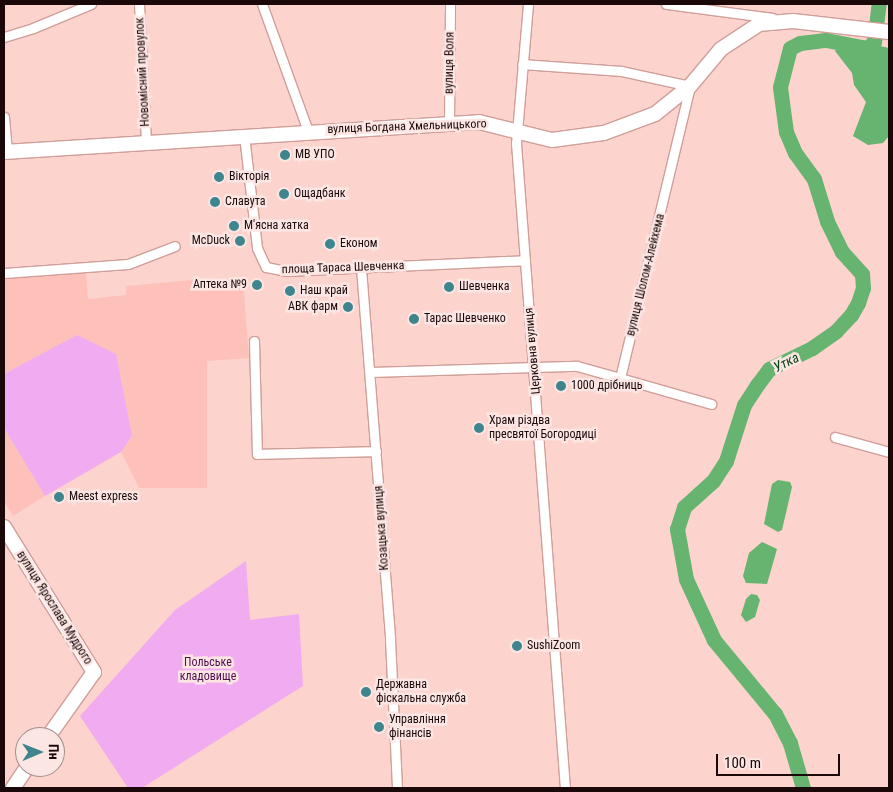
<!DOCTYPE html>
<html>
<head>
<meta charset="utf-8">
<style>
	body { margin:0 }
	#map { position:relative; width:893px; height:792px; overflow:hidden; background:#fdd3cd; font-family:"Roboto Condensed",sans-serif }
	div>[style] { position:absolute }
	.built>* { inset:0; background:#fdc1b9 }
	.green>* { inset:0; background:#f1abf1 }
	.water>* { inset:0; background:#66b470 }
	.river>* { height:15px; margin:-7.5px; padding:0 7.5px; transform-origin:7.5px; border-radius:7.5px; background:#66b470 }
	.roads { filter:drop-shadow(1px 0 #d09e98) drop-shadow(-1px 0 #d09e98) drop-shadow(0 1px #d09e98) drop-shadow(0 -1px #d09e98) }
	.street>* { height:9px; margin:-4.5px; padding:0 4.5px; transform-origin:4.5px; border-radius:4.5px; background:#fff }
	.secondary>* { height:14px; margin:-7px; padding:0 7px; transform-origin:7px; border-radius:7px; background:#fff }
	.dots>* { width:14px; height:14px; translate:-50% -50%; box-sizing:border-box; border:2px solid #fbe6e3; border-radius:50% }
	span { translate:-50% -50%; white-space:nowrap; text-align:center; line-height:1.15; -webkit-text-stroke:5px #fbe6e3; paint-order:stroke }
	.street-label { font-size:12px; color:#1a0908 }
	.poi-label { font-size:12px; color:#1a0908 }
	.left { translate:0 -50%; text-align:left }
	.right { translate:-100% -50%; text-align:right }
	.park-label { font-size:12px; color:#4f0e50 }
	.water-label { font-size:14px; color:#0b4519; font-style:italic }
	.frame { position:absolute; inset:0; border:5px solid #1a0908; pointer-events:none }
	.north { position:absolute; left:15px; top:727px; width:50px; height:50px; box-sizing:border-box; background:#fbe6e3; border:1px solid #a18e8b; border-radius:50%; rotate:89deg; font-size:14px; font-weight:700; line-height:20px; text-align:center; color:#1a0908 }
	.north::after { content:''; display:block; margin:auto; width:18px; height:22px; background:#3e858e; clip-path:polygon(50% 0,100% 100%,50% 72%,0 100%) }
	.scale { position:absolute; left:716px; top:754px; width:124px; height:22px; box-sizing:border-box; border:2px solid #1a0908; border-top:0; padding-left:6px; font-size:15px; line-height:18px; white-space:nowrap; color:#1a0908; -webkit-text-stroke:4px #fbe6e3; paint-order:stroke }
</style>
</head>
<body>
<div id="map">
	<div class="built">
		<div style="clip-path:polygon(86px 271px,88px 299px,126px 295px,126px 286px,204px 279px,243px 281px,249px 358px,207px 361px,207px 488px,139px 488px,121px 452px,132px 436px,77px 336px,4px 374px,4px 278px)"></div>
		<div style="clip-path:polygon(4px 428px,45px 496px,13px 516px,4px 501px)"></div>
	</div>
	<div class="green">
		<div style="clip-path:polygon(77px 335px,116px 354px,132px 436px,121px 452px,45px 496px,4px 428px,4px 374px)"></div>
		<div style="clip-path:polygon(246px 561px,250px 620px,299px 614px,303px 686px,142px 788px,128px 788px,80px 716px,175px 610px)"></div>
	</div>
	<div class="water">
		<div style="clip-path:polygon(844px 38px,889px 48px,889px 136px,883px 143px,868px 145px,853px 136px,866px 102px,854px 85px,852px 73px,835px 51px)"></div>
		<div style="clip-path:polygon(778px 480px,790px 482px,792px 487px,782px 530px,778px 532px,764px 524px,772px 484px)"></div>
		<div style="clip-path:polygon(762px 542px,777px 549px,767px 584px,746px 583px,743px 576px,749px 553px)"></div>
		<div style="clip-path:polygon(751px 594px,757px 595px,760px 600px,755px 617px,746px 622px,741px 615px,746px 599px)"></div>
	</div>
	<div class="river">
		<div style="left:803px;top:788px;width:47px;rotate:-106.1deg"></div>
		<div style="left:790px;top:743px;width:33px;rotate:-117deg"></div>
		<div style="left:775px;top:714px;width:96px;rotate:-129.5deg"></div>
		<div style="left:714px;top:640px;width:67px;rotate:-114.7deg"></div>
		<div style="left:686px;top:579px;width:51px;rotate:-100.2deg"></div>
		<div style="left:677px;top:529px;width:23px;rotate:-72deg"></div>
		<div style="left:684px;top:507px;width:39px;rotate:-42deg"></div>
		<div style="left:713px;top:481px;width:24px;rotate:-57deg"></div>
		<div style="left:726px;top:461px;width:59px;rotate:-72.2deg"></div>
		<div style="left:744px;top:405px;width:24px;rotate:-57deg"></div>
		<div style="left:757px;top:385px;width:20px;rotate:-53deg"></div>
		<div style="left:769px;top:369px;width:48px;rotate:-26deg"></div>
		<div style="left:812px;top:348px;width:29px;rotate:-35deg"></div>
		<div style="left:836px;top:331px;width:22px;rotate:-47deg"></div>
		<div style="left:851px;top:315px;width:14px;rotate:-60deg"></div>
		<div style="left:858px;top:303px;width:16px;rotate:-72deg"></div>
		<div style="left:863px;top:288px;width:14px;rotate:-94deg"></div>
		<div style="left:862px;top:274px;width:30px;rotate:-132deg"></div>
		<div style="left:842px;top:252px;width:34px;rotate:-116deg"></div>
		<div style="left:827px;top:221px;width:44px;rotate:-107.2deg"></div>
		<div style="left:814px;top:179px;width:32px;rotate:-126deg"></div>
		<div style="left:795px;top:153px;width:23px;rotate:-113deg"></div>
		<div style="left:786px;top:132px;width:45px;rotate:-97.6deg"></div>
		<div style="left:780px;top:87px;width:40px;rotate:-75.6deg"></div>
		<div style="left:790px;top:48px;width:11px;rotate:-27deg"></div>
		<div style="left:800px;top:43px;width:26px;rotate:-7deg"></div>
		<div style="left:826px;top:40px;width:42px;rotate:11deg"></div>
		<div style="left:867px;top:48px;width:9px;rotate:-41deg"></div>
		<div style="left:874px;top:42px;width:38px;rotate:-83deg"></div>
	</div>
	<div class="roads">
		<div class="street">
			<div style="left:139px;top:4px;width:137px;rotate:87.1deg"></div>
			<div style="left:262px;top:4px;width:135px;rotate:70.1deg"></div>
			<div style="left:528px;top:4px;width:140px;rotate:94.9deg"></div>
			<div style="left:516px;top:143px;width:647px;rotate:85.66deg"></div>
			<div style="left:666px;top:4px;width:107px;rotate:7.5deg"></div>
			<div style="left:4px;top:37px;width:30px;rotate:-17deg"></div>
			<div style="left:33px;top:28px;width:63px;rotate:-22.5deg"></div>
			<div style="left:4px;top:117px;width:35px;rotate:85deg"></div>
			<div style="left:449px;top:123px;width:119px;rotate:-89.5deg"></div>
			<div style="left:244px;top:135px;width:114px;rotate:83.4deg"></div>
			<div style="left:257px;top:248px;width:21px;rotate:65deg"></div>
			<div style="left:266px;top:267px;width:20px;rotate:11deg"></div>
			<div style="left:286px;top:271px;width:239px;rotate:-2.6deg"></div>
			<div style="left:361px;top:268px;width:372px;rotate:85.5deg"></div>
			<div style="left:390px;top:639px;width:149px;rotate:87.3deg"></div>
			<div style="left:4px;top:273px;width:124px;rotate:-4.2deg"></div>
			<div style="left:128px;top:264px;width:50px;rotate:-21deg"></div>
			<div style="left:254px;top:341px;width:113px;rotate:88.5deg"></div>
			<div style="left:257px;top:454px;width:119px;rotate:-1.4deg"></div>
			<div style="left:370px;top:372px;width:207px;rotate:-1.7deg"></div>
			<div style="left:577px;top:366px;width:45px;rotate:15.6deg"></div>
			<div style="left:620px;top:378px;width:300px;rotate:-76.5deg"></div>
			<div style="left:690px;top:86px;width:71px;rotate:-167.7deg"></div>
			<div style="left:621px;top:71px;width:99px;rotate:-176deg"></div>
			<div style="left:620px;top:378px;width:95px;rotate:15.9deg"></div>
			<div style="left:835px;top:437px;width:56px;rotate:15.5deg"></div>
		</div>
		<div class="secondary">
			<div style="left:4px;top:152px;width:476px;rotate:-3.6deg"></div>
			<div style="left:479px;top:122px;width:75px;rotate:13.9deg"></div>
			<div style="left:552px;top:140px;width:52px;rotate:-7.7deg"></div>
			<div style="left:604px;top:133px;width:54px;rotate:-20.4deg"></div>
			<div style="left:655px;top:114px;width:45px;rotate:-38.7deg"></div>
			<div style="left:690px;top:86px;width:48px;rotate:-50deg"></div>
			<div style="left:721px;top:49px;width:45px;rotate:-33.3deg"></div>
			<div style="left:759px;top:24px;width:34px;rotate:-5deg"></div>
			<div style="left:793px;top:21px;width:97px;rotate:6.5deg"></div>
			<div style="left:4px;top:527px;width:171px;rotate:58.2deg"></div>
			<div style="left:94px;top:672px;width:80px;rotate:125.3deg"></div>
			<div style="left:13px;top:788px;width:25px;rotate:-56deg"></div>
		</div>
	</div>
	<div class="dots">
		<div style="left:285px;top:155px;background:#3e858e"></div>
		<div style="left:219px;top:177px;background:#3e858e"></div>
		<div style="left:284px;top:194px;background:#3e858e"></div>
		<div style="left:215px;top:202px;background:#3e858e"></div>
		<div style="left:234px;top:226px;background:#3e858e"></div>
		<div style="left:240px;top:241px;background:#3e858e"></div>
		<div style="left:330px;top:244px;background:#3e858e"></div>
		<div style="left:257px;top:285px;background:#3e858e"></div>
		<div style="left:449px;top:287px;background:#3e858e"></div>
		<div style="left:290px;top:291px;background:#3e858e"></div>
		<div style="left:348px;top:307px;background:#3e858e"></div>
		<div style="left:414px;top:319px;background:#3e858e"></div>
		<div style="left:561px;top:386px;background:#3e858e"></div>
		<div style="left:479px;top:428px;background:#3e858e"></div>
		<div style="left:59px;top:497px;background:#3e858e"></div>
		<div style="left:517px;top:646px;background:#3e858e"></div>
		<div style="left:366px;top:692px;background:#3e858e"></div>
		<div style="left:379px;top:727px;background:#3e858e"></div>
	</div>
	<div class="street-label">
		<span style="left:450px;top:63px;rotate:-89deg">вулиця Воля</span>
		<span style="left:143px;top:72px;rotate:-93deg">Новомісний провулок</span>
		<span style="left:407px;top:127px;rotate:-2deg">вулиця Богдана Хмельницького</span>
		<span style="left:343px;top:268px;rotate:-2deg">площа Тараса Шевченка</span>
		<span style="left:646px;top:275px;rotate:-76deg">вулиця Шолом-Алейхема</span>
		<span style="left:533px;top:351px;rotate:-95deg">Церковна вулиця</span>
		<span style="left:382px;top:528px;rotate:-94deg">Козацька вулиця</span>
		<span style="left:54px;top:608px;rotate:58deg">вулиця Ярослава Мудрого</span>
	</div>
	<div class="poi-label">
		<span class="left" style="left:295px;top:155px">МВ УПО</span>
		<span class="left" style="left:229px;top:177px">Вікторія</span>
		<span class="left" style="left:294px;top:194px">Ощадбанк</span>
		<span class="left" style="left:225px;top:202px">Славута</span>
		<span class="left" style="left:244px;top:226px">М'ясна хатка</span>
		<span class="right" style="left:230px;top:241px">McDuck</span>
		<span class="left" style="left:340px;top:244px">Економ</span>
		<span class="right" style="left:247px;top:285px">Аптека №9</span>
		<span class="left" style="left:459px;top:287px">Шевченка</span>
		<span class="left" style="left:300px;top:291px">Наш край</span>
		<span class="right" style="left:338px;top:307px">АВК фарм</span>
		<span class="left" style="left:424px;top:319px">Тарас Шевченко</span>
		<span class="left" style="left:571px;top:386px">1000 дрібниць</span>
		<span class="left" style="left:489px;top:428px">Храм різдва<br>пресвятої Богородиці</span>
		<span class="left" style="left:69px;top:497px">Meest express</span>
		<span class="left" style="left:527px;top:646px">SushiZoom</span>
		<span class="left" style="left:376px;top:692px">Державна<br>фіскальна служба</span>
		<span class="left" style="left:389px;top:727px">Управління<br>фінансів</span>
	</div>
	<div class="park-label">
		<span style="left:208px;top:670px">Польське<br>кладовище</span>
	</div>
	<div class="water-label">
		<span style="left:786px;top:362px;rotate:-27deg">Утка</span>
	</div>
	<div class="frame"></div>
	<div class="north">Пн</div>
	<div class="scale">100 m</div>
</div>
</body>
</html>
